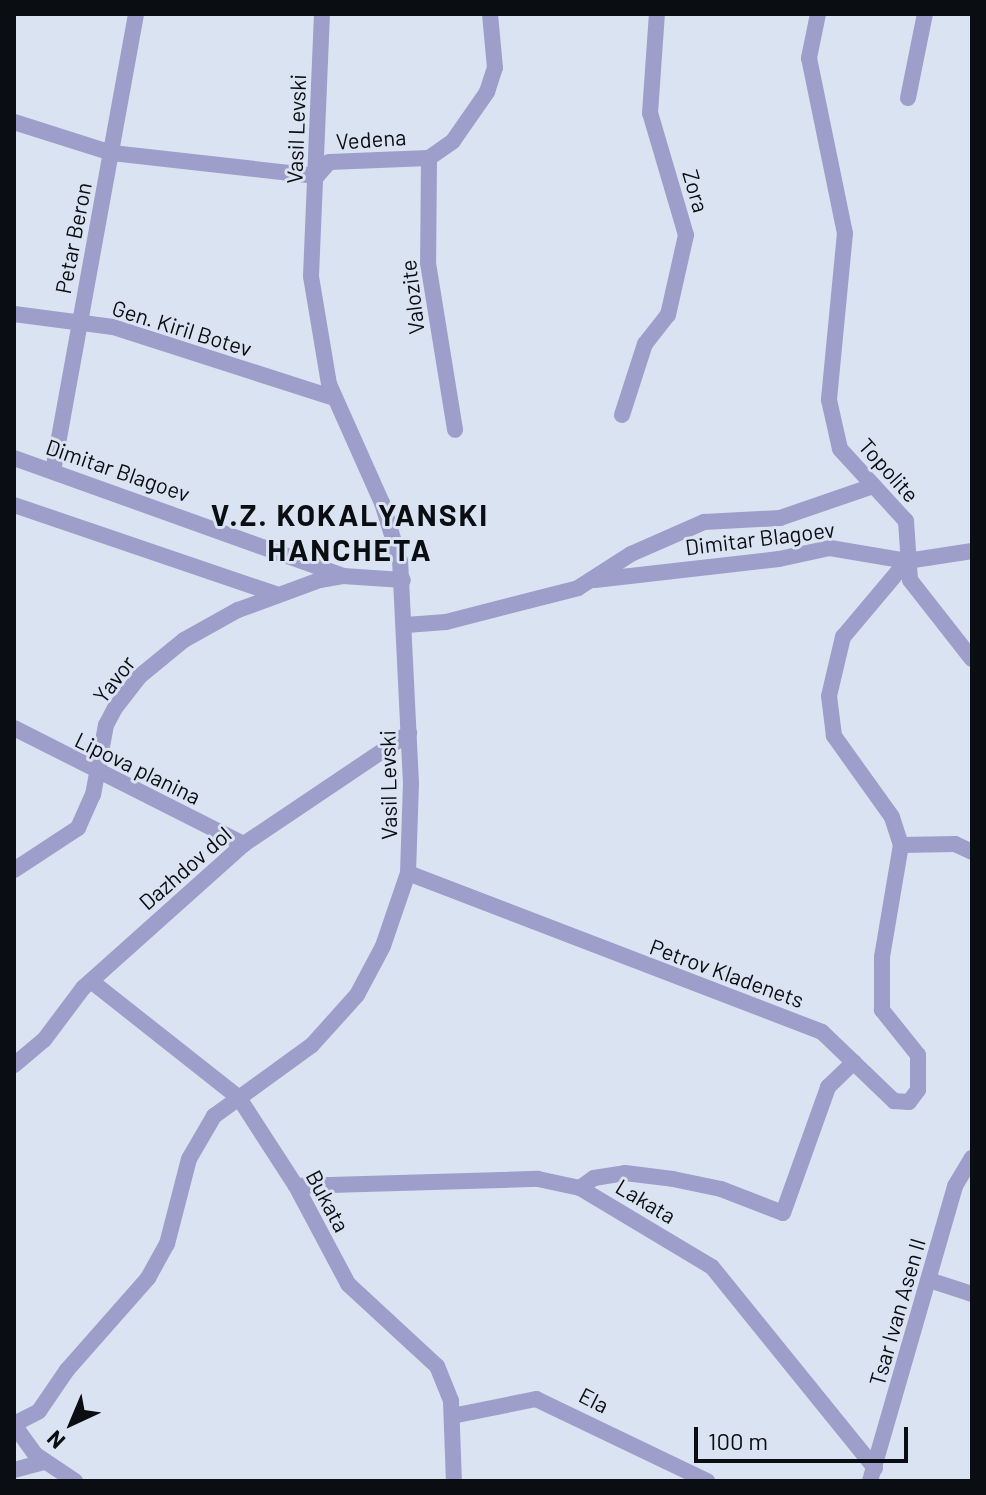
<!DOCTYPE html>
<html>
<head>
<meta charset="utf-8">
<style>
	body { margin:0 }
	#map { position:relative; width:986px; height:1495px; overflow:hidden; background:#dae3f1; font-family:Barlow,sans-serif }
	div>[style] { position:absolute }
	.street>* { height:16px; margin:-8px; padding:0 8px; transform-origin:8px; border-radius:8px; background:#9d9eca }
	span { translate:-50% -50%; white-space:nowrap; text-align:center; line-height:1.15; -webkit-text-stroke:6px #dae3f1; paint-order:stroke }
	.street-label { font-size:22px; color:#0a0d11 }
	.district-label { font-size:30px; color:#0a0d11; font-weight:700; letter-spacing:2px }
	.frame { position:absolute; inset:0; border:16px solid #0a0d11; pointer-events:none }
	.north { position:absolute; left:32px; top:1383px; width:80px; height:80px; -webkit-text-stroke:6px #dae3f1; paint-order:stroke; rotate:224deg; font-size:22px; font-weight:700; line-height:32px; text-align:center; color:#0a0d11 }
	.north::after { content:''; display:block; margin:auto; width:28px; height:36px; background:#0a0d11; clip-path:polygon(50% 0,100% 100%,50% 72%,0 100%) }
	.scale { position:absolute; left:694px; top:1427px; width:214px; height:36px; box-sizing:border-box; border:4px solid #0a0d11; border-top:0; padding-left:10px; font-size:24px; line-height:28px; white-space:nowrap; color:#0a0d11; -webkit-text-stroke:6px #dae3f1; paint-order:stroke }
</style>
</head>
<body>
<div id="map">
	<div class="street">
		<div style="left:818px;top:14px;width:45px;rotate:101.6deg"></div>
		<div style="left:809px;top:58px;width:179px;rotate:78.4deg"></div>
		<div style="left:845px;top:233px;width:168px;rotate:95.5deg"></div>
		<div style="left:829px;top:400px;width:50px;rotate:77.3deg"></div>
		<div style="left:840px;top:449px;width:98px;rotate:47.5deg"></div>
		<div style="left:906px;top:521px;width:59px;rotate:86.1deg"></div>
		<div style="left:910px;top:580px;width:100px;rotate:51.9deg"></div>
		<div style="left:908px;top:98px;width:86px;rotate:-78.6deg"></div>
		<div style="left:14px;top:122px;width:103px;rotate:17.6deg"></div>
		<div style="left:112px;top:153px;width:206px;rotate:6.4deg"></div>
		<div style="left:317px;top:176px;width:18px;rotate:-49deg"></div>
		<div style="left:329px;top:162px;width:100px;rotate:-2.3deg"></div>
		<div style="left:429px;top:158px;width:29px;rotate:-35deg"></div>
		<div style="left:453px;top:141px;width:60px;rotate:-55.2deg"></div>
		<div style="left:487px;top:92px;width:25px;rotate:-72deg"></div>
		<div style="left:495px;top:68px;width:54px;rotate:-95.3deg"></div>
		<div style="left:429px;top:158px;width:105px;rotate:90.5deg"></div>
		<div style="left:428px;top:263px;width:169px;rotate:80.8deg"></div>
		<div style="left:14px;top:314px;width:100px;rotate:7.5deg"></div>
		<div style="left:113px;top:327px;width:232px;rotate:17.8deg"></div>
		<div style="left:622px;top:415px;width:75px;rotate:-72.1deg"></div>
		<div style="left:645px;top:344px;width:37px;rotate:-52deg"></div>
		<div style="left:668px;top:315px;width:82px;rotate:-77.3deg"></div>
		<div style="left:686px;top:235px;width:127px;rotate:-106.4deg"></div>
		<div style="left:650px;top:113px;width:99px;rotate:-86deg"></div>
		<div style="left:14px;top:458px;width:350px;rotate:19.7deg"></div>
		<div style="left:53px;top:471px;width:464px;rotate:-79.7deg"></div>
		<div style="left:14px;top:505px;width:276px;rotate:18.8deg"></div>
		<div style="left:595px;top:580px;width:185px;rotate:-6.5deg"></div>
		<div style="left:779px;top:559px;width:52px;rotate:-12.2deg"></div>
		<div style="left:830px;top:548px;width:78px;rotate:9.6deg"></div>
		<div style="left:907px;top:561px;width:66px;rotate:-8.7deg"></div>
		<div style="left:406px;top:625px;width:40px;rotate:-4.3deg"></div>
		<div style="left:446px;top:622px;width:136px;rotate:-14.4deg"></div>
		<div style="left:578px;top:588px;width:63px;rotate:-32.7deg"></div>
		<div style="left:631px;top:554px;width:80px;rotate:-23.7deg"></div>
		<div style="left:704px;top:522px;width:76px;rotate:-3deg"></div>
		<div style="left:780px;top:518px;width:98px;rotate:-19deg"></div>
		<div style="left:14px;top:728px;width:258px;rotate:26.8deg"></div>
		<div style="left:901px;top:845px;width:54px;rotate:-1.1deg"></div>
		<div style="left:955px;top:844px;width:19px;rotate:25deg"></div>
		<div style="left:14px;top:870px;width:77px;rotate:-33.3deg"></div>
		<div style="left:78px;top:828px;width:36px;rotate:-66deg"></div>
		<div style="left:93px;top:795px;width:71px;rotate:-79.5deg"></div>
		<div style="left:106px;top:725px;width:19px;rotate:-62deg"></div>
		<div style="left:115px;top:708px;width:41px;rotate:-52deg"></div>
		<div style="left:140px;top:676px;width:57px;rotate:-39.3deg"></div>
		<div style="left:184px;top:640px;width:62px;rotate:-29.1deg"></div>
		<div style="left:238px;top:610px;width:87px;rotate:-20.1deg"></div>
		<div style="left:320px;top:580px;width:23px;rotate:-10deg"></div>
		<div style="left:343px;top:576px;width:60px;rotate:3.8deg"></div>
		<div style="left:408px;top:873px;width:443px;rotate:21deg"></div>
		<div style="left:822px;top:1032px;width:100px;rotate:43.8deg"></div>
		<div style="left:894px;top:1101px;width:15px;rotate:4deg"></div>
		<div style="left:909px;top:1102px;width:15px;rotate:-53deg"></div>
		<div style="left:918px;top:1090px;width:35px;rotate:-90deg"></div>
		<div style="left:918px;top:1055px;width:58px;rotate:-128.7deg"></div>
		<div style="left:882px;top:1010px;width:53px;rotate:-90deg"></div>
		<div style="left:882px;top:957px;width:114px;rotate:-80.4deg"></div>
		<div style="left:901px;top:845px;width:29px;rotate:-108deg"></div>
		<div style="left:892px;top:817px;width:100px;rotate:-125.6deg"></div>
		<div style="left:834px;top:736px;width:40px;rotate:-97.1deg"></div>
		<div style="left:829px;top:696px;width:61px;rotate:-76.7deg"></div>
		<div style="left:843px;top:637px;width:99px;rotate:-49.9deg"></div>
		<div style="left:91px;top:981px;width:189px;rotate:38.3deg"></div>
		<div style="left:239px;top:1098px;width:105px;rotate:57.1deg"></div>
		<div style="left:296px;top:1186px;width:111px;rotate:62deg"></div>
		<div style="left:348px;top:1284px;width:121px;rotate:42.7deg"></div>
		<div style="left:437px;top:1366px;width:38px;rotate:68deg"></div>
		<div style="left:451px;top:1401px;width:80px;rotate:87.9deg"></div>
		<div style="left:14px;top:1065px;width:39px;rotate:-40deg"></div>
		<div style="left:44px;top:1040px;width:65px;rotate:-53.1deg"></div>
		<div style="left:83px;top:988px;width:216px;rotate:-41.8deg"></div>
		<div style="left:244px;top:844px;width:199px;rotate:-33.9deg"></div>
		<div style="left:296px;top:1186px;width:242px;rotate:-1.7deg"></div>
		<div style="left:538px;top:1179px;width:43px;rotate:12.1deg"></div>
		<div style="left:580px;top:1188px;width:154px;rotate:30.9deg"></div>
		<div style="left:712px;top:1267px;width:259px;rotate:51deg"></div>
		<div style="left:580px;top:1188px;width:17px;rotate:-36deg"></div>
		<div style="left:594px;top:1178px;width:31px;rotate:-9deg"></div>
		<div style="left:625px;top:1173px;width:48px;rotate:7.1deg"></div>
		<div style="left:673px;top:1179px;width:49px;rotate:11.8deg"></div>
		<div style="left:721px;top:1189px;width:66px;rotate:21.2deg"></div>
		<div style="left:783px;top:1213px;width:134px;rotate:-70.3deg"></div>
		<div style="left:828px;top:1087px;width:36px;rotate:-44deg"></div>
		<div style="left:929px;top:1280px;width:45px;rotate:18deg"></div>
		<div style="left:452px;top:1416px;width:86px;rotate:-11.4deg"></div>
		<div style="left:536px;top:1399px;width:190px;rotate:25.6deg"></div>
		<div style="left:14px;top:1424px;width:28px;rotate:-27deg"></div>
		<div style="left:39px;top:1411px;width:50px;rotate:-55.7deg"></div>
		<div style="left:67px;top:1370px;width:123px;rotate:-48.6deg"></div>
		<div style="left:148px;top:1278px;width:39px;rotate:-61deg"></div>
		<div style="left:167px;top:1244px;width:88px;rotate:-75.5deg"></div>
		<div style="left:189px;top:1159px;width:50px;rotate:-59.8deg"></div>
		<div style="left:214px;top:1116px;width:121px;rotate:-35.9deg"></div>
		<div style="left:312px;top:1045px;width:67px;rotate:-48deg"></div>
		<div style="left:357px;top:995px;width:55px;rotate:-62deg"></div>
		<div style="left:383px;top:946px;width:77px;rotate:-71.1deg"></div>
		<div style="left:408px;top:873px;width:89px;rotate:-88.1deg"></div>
		<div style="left:411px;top:784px;width:223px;rotate:-92.8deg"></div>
		<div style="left:400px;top:561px;width:61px;rotate:-107.2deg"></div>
		<div style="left:382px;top:503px;width:130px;rotate:-114deg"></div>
		<div style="left:329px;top:384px;width:109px;rotate:-99.5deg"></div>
		<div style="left:311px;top:276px;width:262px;rotate:-87.6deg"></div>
		<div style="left:14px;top:1425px;width:37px;rotate:54deg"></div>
		<div style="left:36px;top:1455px;width:47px;rotate:33.7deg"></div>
		<div style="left:14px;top:1470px;width:31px;rotate:-15deg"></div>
		<div style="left:870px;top:1481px;width:307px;rotate:-73.9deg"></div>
		<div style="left:955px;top:1186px;width:33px;rotate:-59deg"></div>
	</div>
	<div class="street-label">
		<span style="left:296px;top:129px;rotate:-88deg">Vasil Levski</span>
		<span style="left:371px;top:139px;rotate:-4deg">Vedena</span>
		<span style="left:696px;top:191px;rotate:74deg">Zora</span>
		<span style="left:73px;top:238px;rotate:-79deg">Petar Beron</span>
		<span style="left:412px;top:297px;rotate:-97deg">Valozite</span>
		<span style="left:182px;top:328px;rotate:17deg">Gen. Kiril Botev</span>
		<span style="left:118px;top:470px;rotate:19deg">Dimitar Blagoev</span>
		<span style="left:889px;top:470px;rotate:48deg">Topolite</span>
		<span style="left:760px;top:538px;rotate:-7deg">Dimitar Blagoev</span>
		<span style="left:114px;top:679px;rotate:-52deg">Yavor</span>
		<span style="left:138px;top:768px;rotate:26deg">Lipova planina</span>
		<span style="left:388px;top:785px;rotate:-91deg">Vasil Levski</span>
		<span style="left:185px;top:868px;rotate:-41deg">Dazhdov dol</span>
		<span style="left:727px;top:973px;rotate:20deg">Petrov Kladenets</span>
		<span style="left:328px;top:1201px;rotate:62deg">Bukata</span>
		<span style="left:646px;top:1201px;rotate:31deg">Lakata</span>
		<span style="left:897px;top:1312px;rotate:-74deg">Tsar Ivan Asen II</span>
		<span style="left:594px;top:1400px;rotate:27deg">Ela</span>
	</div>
	<div class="district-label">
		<span style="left:350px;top:531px">V.Z. KOKALYANSKI<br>HANCHETA</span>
	</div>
	<div class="frame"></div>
	<div class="north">N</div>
	<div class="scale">100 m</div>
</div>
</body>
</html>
